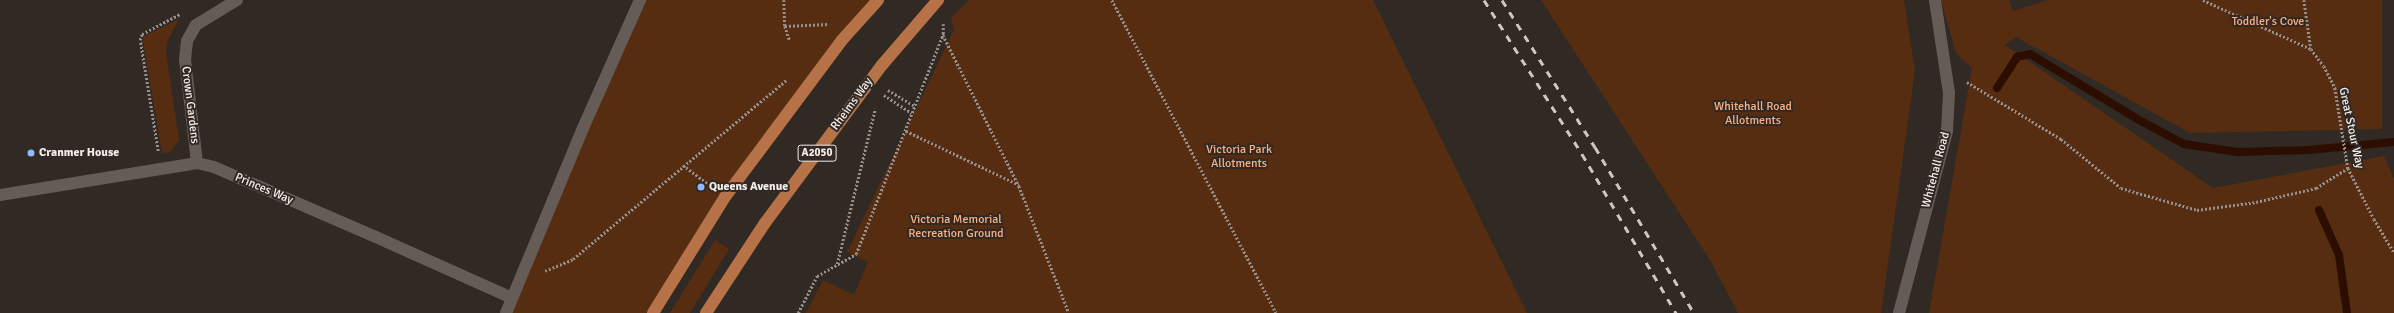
<!DOCTYPE html>
<html>
<head>
<meta charset="utf-8">
<style>
	body { margin:0 }
	#map { position:relative; width:2394px; height:313px; overflow:hidden; background:#312924; font-family:Signika,sans-serif }
	div>[style] { position:absolute }
	.green>* { inset:0; background:#572d11 }
	.stream>* { height:8px; margin:-4px; padding:0 4px; transform-origin:4px; border-radius:4px; background:#2c0d00 }
	.path>* { height:2.5px; margin-top:-1.25px; transform-origin:0; background:repeating-linear-gradient(90deg,#968f8b 0 2px,transparent 0 4px) }
	.minor>* { height:12px; margin:-6px; padding:0 6px; transform-origin:6px; border-radius:6px; background:#665c57 }
	.primary>* { height:12px; margin:-6px; padding:0 6px; transform-origin:6px; border-radius:6px; background:#b77347 }
	.rail>* { height:3px; margin-top:-1.5px; transform-origin:0; background:repeating-linear-gradient(90deg,#cdc7c3 0 7px,transparent 0 14px) }
	.dots>* { width:11px; height:11px; translate:-50% -50%; box-sizing:border-box; border:2px solid #312924; border-radius:50% }
	span { translate:-50% -50%; white-space:nowrap; text-align:center; line-height:1.15; -webkit-text-stroke:4px #312924; paint-order:stroke }
	.shield-label span { padding:1px 3px; background:#312924; border:1px solid; border-radius:3px; -webkit-text-stroke-width:0 }
	.shield-label { font-size:11px; color:#f4eeeb; font-weight:700 }
	.park-label { font-size:12px; color:#fab084 }
	.street-label { font-size:12px; color:#f4eeeb }
	.poi-label { font-size:12px; color:#f4eeeb; font-weight:700 }
	.left { translate:0 -50%; text-align:left }
</style>
</head>
<body>
<div id="map">
	<div class="green">
		<div style="clip-path:polygon(640px 0,878px 0,725px 197px,653px 313px,506px 313px)"></div>
		<div style="clip-path:polygon(969px 0,1373px 0,1527px 313px,806px 313px,823px 280px,854px 295px,868px 262px,847px 252px,954px 30px,951px 18px)"></div>
		<div style="clip-path:polygon(1541px 0,1904px 0,1915px 71px,1881px 313px,1738px 313px,1710px 260px)"></div>
		<div style="clip-path:polygon(1941px 0,2009px 0,2013px 11px,2048px 0,2382px 0,2382px 129px,2190px 133px,2016px 37px,2005px 45px,2213px 188px,2384px 156px,2394px 179px,2394px 313px,1929px 313px,1972px 68px,1956px 53px)"></div>
		<div style="clip-path:polygon(179px 19px,167px 42px,166px 53px,179px 140px,170px 152px,162px 153px,143px 41px,144px 36px)"></div>
		<div style="clip-path:polygon(715px 240px,729px 249px,690px 313px,670px 313px)"></div>
	</div>
	<div class="stream">
		<div style="left:1997px;top:88px;width:37px;rotate:-57deg"></div>
		<div style="left:2017px;top:57px;width:13px;rotate:-13deg"></div>
		<div style="left:2030px;top:54px;width:127px;rotate:31.2deg"></div>
		<div style="left:2139px;top:120px;width:51px;rotate:28.1deg"></div>
		<div style="left:2184px;top:144px;width:54px;rotate:8.6deg"></div>
		<div style="left:2237px;top:152px;width:71px;rotate:-1.6deg"></div>
		<div style="left:2308px;top:150px;width:86px;rotate:-5.3deg"></div>
		<div style="left:2319px;top:210px;width:49px;rotate:66deg"></div>
		<div style="left:2339px;top:255px;width:59px;rotate:82.1deg"></div>
	</div>
	<div class="path">
		<div style="left:784px;top:0;width:26px;rotate:88deg"></div>
		<div style="left:785px;top:26px;width:16px;rotate:72deg"></div>
		<div style="left:1112px;top:0;width:353px;rotate:62.3deg"></div>
		<div style="left:2203px;top:0;width:119px;rotate:24.4deg"></div>
		<div style="left:2311px;top:49px;width:21px;rotate:53deg"></div>
		<div style="left:2324px;top:66px;width:25px;rotate:63deg"></div>
		<div style="left:2335px;top:88px;width:81px;rotate:80.8deg"></div>
		<div style="left:2348px;top:168px;width:57px;rotate:63deg"></div>
		<div style="left:2374px;top:219px;width:39px;rotate:59deg"></div>
		<div style="left:2304px;top:0;width:49px;rotate:81.9deg"></div>
		<div style="left:785px;top:26px;width:44px;rotate:-2.6deg"></div>
		<div style="left:943px;top:35px;width:169px;rotate:63.3deg"></div>
		<div style="left:1019px;top:186px;width:136px;rotate:68.5deg"></div>
		<div style="left:1967px;top:82px;width:110px;rotate:31.2deg"></div>
		<div style="left:2061px;top:139px;width:77px;rotate:39.2deg"></div>
		<div style="left:2121px;top:188px;width:79px;rotate:16.1deg"></div>
		<div style="left:2197px;top:210px;width:60px;rotate:-7.7deg"></div>
		<div style="left:2256px;top:202px;width:62px;rotate:-13.1deg"></div>
		<div style="left:2316px;top:188px;width:38px;rotate:-32deg"></div>
		<div style="left:888px;top:90px;width:31px;rotate:31deg"></div>
		<div style="left:884px;top:95px;width:33px;rotate:33deg"></div>
		<div style="left:906px;top:131px;width:125px;rotate:25.5deg"></div>
		<div style="left:158px;top:151px;width:112px;rotate:-99.2deg"></div>
		<div style="left:140px;top:40px;width:6px;rotate:-72deg"></div>
		<div style="left:142px;top:34px;width:43px;rotate:-27.8deg"></div>
		<div style="left:683px;top:165px;width:34px;rotate:37deg"></div>
		<div style="left:837px;top:264px;width:160px;rotate:-76.2deg"></div>
		<div style="left:545px;top:271px;width:30px;rotate:-23deg"></div>
		<div style="left:573px;top:259px;width:278px;rotate:-40deg"></div>
		<div style="left:798px;top:313px;width:42px;rotate:-62.8deg"></div>
		<div style="left:817px;top:276px;width:45px;rotate:-29.4deg"></div>
		<div style="left:856px;top:254px;width:237px;rotate:-68.4deg"></div>
		<div style="left:943px;top:34px;width:10px;rotate:-90deg"></div>
	</div>
	<div class="minor">
		<div style="left:197px;top:163px;width:104px;rotate:-96.6deg"></div>
		<div style="left:185px;top:60px;width:19px;rotate:-84deg"></div>
		<div style="left:187px;top:41px;width:18px;rotate:-61deg"></div>
		<div style="left:196px;top:25px;width:48px;rotate:-31.4deg"></div>
		<div style="left:0;top:195px;width:200px;rotate:-9.2deg"></div>
		<div style="left:197px;top:163px;width:17px;rotate:13deg"></div>
		<div style="left:214px;top:167px;width:189px;rotate:23.4deg"></div>
		<div style="left:387px;top:242px;width:137px;rotate:24.1deg"></div>
		<div style="left:506px;top:313px;width:200px;rotate:-67.4deg"></div>
		<div style="left:583px;top:128px;width:140px;rotate:-66deg"></div>
		<div style="left:1899px;top:313px;width:188px;rotate:-75.2deg"></div>
		<div style="left:1947px;top:131px;width:38px;rotate:-87deg"></div>
		<div style="left:1949px;top:93px;width:94px;rotate:-98.6deg"></div>
	</div>
	<div class="primary">
		<div style="left:653px;top:313px;width:137px;rotate:-58.2deg"></div>
		<div style="left:725px;top:197px;width:196px;rotate:-53.3deg"></div>
		<div style="left:842px;top:40px;width:54px;rotate:-48deg"></div>
		<div style="left:706px;top:313px;width:108px;rotate:-56.8deg"></div>
		<div style="left:765px;top:223px;width:197px;rotate:-53.5deg"></div>
		<div style="left:882px;top:65px;width:86px;rotate:-49.3deg"></div>
	</div>
	<div class="rail">
		<div style="left:1484px;top:0;width:183px;rotate:57.5deg"></div>
		<div style="left:1582px;top:154px;width:185px;rotate:59.4deg"></div>
		<div style="left:1502px;top:0;width:174px;rotate:57.7deg"></div>
		<div style="left:1595px;top:147px;width:193px;rotate:59.2deg"></div>
	</div>
	<div class="dots">
		<div style="left:31px;top:153px;background:#90b8fd"></div>
		<div style="left:701px;top:187px;background:#90b8fd"></div>
	</div>
	<div class="shield-label">
		<span style="left:817px;top:153px">A2050</span>
	</div>
	<div class="park-label">
		<span style="left:2268px;top:22px">Toddler's Cove</span>
		<span style="left:1753px;top:114px">Whitehall Road<br>Allotments</span>
		<span style="left:1239px;top:157px">Victoria Park<br>Allotments</span>
		<span style="left:956px;top:227px">Victoria Memorial<br>Recreation Ground</span>
	</div>
	<div class="street-label">
		<span style="left:852px;top:104px;rotate:-54deg">Rheims Way</span>
		<span style="left:190px;top:105px;rotate:83deg">Crown Gardens</span>
		<span style="left:2351px;top:128px;rotate:78deg">Great Stour Way</span>
		<span style="left:1936px;top:170px;rotate:-75deg">Whitehall Road</span>
		<span style="left:264px;top:189px;rotate:23deg">Princes Way</span>
	</div>
	<div class="poi-label">
		<span class="left" style="left:39px;top:153px">Cranmer House</span>
		<span class="left" style="left:709px;top:187px">Queens Avenue</span>
	</div>
</div>
</body>
</html>
